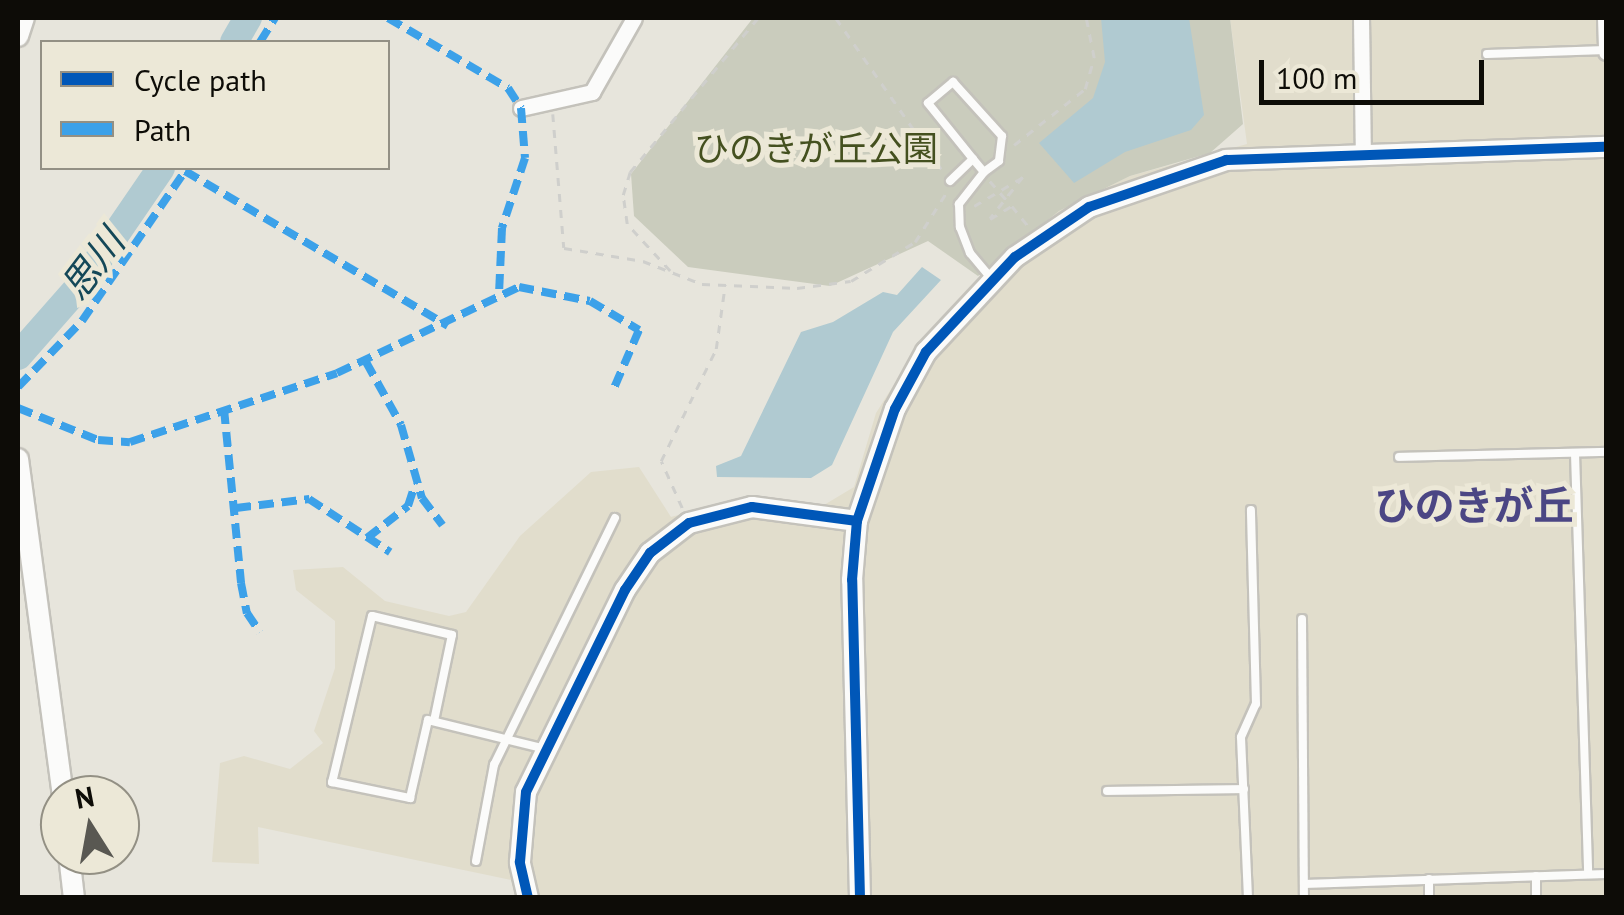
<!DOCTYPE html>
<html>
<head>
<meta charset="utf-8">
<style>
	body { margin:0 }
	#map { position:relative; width:1624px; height:915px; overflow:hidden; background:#e7e5dc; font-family:"PT Sans","Noto Sans JP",sans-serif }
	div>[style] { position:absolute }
	.built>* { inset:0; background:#e1ddcc }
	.green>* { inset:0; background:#caccbd }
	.water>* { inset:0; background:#b0cad1 }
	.river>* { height:28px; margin:-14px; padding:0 14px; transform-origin:14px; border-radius:14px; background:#b0cad1 }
	.path>* { height:2.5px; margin-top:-1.25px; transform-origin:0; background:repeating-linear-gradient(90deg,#cfcfcc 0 8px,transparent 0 16px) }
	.roads { filter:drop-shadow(2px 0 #c4c2bb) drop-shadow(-2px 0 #c4c2bb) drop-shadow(0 2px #c4c2bb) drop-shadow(0 -2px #c4c2bb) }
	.lane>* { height:8px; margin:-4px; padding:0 4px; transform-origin:4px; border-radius:4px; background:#fbfbfa }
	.street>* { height:15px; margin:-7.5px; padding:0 7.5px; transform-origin:7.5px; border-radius:7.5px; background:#fbfbfa }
	.secondary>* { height:20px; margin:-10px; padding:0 10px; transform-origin:10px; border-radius:10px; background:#fbfbfa }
	.quiet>* { height:8px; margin-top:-4px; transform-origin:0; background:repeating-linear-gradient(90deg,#3ca1e9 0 15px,transparent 0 23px) }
	.cycleway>* { height:10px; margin:-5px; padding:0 5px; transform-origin:5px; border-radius:5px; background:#0057b8 }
	span { translate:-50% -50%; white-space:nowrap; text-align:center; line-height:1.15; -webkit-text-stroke:10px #ece8d7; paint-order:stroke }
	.park-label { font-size:35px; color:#44501f }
	.water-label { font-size:38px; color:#144858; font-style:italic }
	.quarter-label { font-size:40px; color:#4b4684; font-weight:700 }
	.frame { position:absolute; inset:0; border:20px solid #0d0c07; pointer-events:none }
	.legend { position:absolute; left:40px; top:40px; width:350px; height:130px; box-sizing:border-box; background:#ece8d7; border:2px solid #939084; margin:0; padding:12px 18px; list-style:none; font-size:30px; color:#0d0c07 }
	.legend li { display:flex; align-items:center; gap:20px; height:50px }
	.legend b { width:50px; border:2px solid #939084 }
	.north { position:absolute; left:40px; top:775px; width:100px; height:100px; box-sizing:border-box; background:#ece8d7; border:2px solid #939084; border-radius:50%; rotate:349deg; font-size:28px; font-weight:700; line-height:40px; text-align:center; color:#0d0c07 }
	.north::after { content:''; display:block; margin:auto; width:35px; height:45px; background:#595852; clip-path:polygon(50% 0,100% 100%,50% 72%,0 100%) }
	.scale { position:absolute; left:1259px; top:60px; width:225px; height:45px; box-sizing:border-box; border:5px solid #0d0c07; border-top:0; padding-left:12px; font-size:30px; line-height:35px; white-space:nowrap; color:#0d0c07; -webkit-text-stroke:8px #ece8d7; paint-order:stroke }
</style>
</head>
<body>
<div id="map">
	<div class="built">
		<div style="clip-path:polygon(1230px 18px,1606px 18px,1606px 897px,516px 897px,511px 880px,258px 827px,259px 864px,212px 862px,220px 763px,244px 756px,290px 769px,323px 743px,314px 731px,335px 668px,335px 621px,296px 590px,293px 570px,343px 567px,385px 601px,449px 616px,466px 612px,520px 536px,591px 472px,639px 467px,671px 517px,750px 496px,824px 505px,854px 487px,876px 413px,926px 334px,1015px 243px,1059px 211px,1130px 176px,1247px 144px)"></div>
	</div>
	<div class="green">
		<div style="clip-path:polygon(753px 18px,1230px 18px,1243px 124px,1210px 153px,1130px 176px,1059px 211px,978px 276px,928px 241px,830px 286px,688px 267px,634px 216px,631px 174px)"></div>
	</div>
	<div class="water">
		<div style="clip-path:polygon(1101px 18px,1189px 18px,1204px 115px,1191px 130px,1125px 152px,1074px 183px,1039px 143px,1093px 98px,1105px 62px)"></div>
		<div style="clip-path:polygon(922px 267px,941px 280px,893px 332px,832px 465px,811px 478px,717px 477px,716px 466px,741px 456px,801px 332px,833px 322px,883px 292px,897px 295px)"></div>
	</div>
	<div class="river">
		<div style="left:234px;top:42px;width:28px;rotate:-60deg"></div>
		<div style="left:18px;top:356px;width:98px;rotate:-48.7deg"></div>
		<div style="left:83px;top:282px;width:138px;rotate:-55.6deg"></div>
	</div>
	<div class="path">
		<div style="left:836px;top:18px;width:185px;rotate:55.1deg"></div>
		<div style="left:553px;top:114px;width:134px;rotate:85.3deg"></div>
		<div style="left:564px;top:248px;width:80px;rotate:9.3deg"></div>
		<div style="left:643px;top:261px;width:63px;rotate:21.3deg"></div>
		<div style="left:702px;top:284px;width:95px;rotate:2.4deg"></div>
		<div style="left:797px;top:288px;width:54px;rotate:-7.4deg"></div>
		<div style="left:851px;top:281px;width:75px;rotate:-31.4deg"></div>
		<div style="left:915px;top:242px;width:62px;rotate:-57.6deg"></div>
		<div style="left:1014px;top:145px;width:90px;rotate:-38.3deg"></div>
		<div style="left:1085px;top:89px;width:32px;rotate:-74deg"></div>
		<div style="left:1094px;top:58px;width:41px;rotate:-101.3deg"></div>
		<div style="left:990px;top:181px;width:32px;rotate:49deg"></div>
		<div style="left:974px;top:206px;width:57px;rotate:-30.6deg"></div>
		<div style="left:1023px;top:177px;width:53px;rotate:128.2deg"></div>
		<div style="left:990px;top:219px;width:26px;rotate:-31deg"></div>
		<div style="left:1012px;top:206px;width:28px;rotate:51deg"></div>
		<div style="left:670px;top:271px;width:64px;rotate:-132.5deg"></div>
		<div style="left:627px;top:224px;width:29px;rotate:-98deg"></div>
		<div style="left:623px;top:195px;width:24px;rotate:-73deg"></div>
		<div style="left:630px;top:172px;width:200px;rotate:-50.3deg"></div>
		<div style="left:682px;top:508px;width:51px;rotate:-114.1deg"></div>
		<div style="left:661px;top:461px;width:125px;rotate:-63.8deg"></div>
		<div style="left:716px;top:349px;width:65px;rotate:-82deg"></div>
	</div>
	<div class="roads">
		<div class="lane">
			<div style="left:1487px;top:54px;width:119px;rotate:-1.9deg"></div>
			<div style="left:973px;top:159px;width:72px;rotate:-128.8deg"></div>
			<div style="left:928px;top:103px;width:33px;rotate:-40deg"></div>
			<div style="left:953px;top:82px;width:73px;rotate:47.8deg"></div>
			<div style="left:1002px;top:136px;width:25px;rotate:97deg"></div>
			<div style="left:999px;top:161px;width:19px;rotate:144deg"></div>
			<div style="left:950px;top:181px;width:32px;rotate:-44deg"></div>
			<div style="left:973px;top:159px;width:17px;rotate:50deg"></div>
			<div style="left:984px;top:172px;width:41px;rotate:128deg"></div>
			<div style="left:959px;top:204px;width:23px;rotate:88deg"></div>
			<div style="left:960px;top:227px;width:28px;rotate:69deg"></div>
			<div style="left:970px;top:253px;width:35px;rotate:50deg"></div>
			<div style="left:1575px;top:453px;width:421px;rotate:88.2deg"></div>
			<div style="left:1399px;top:457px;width:207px;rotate:-1.4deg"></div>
			<div style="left:1302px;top:619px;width:279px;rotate:89.6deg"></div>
			<div style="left:434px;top:721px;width:88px;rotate:-78.2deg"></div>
			<div style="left:452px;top:635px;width:82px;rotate:-166.6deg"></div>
			<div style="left:372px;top:616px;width:171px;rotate:103.5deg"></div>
			<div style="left:332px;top:782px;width:80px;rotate:11.6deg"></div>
			<div style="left:410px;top:798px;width:80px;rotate:-77deg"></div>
			<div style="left:428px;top:720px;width:122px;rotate:13.8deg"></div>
			<div style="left:1107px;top:791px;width:137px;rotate:-0.8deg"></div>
			<div style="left:476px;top:861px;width:98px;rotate:-79.4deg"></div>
			<div style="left:494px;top:765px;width:275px;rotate:-63.9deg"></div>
			<div style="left:1536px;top:876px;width:22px;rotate:90deg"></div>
			<div style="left:1429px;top:879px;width:19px;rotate:90deg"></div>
			<div style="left:1304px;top:884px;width:302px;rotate:-1.9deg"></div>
			<div style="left:1248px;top:898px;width:161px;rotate:-92.5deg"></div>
			<div style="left:1241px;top:737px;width:36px;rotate:-66deg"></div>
			<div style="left:1256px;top:704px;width:194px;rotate:-91.5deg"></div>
		</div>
		<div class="street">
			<div style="left:1361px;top:18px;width:137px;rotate:89.2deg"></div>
			<div style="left:1605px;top:18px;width:34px;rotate:88deg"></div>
			<div style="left:521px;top:108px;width:73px;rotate:-12.7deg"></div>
			<div style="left:592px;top:92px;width:85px;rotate:-60.4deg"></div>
		</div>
		<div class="secondary">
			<div style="left:18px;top:36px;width:19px;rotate:-72deg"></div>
			<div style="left:18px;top:459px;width:339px;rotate:82.4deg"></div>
			<div style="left:69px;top:855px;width:43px;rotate:83.4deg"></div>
			<div style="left:528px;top:898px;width:37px;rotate:-103deg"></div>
			<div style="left:520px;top:862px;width:70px;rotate:-85.1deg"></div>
			<div style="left:526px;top:792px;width:225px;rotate:-63.9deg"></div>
			<div style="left:625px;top:590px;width:45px;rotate:-56deg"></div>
			<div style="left:650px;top:553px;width:49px;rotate:-37.6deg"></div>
			<div style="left:689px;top:523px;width:65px;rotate:-14.3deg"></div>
			<div style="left:752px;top:507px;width:106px;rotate:7.6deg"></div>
			<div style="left:860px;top:898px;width:318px;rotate:-91.4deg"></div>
			<div style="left:852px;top:580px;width:59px;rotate:-85.2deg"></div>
			<div style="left:857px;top:521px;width:118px;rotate:-71.3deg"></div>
			<div style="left:895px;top:409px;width:65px;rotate:-61.5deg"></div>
			<div style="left:926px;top:352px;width:130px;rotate:-46.9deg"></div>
			<div style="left:1015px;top:257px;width:89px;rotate:-34deg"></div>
			<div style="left:1089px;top:207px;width:145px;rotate:-18.9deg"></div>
			<div style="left:1226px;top:160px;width:380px;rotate:-2deg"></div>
		</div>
	</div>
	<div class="quiet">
		<div style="left:388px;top:18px;width:139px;rotate:30.3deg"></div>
		<div style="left:508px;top:88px;width:24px;rotate:57deg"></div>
		<div style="left:521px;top:108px;width:50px;rotate:85.4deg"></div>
		<div style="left:525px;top:158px;width:74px;rotate:108.2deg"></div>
		<div style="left:502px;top:228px;width:65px;rotate:92.6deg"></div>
		<div style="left:260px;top:42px;width:28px;rotate:-58deg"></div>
		<div style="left:185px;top:171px;width:305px;rotate:30.5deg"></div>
		<div style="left:366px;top:362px;width:72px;rotate:60.9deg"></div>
		<div style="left:401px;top:425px;width:76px;rotate:74deg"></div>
		<div style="left:422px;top:498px;width:34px;rotate:53deg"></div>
		<div style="left:18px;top:387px;width:92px;rotate:-45.9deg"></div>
		<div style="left:82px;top:321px;width:186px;rotate:-55.5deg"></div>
		<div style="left:18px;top:408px;width:86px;rotate:21.8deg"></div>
		<div style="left:98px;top:440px;width:32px;rotate:4deg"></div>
		<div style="left:130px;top:442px;width:218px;rotate:-18.4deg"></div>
		<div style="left:337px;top:373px;width:201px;rotate:-25.3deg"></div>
		<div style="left:519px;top:287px;width:72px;rotate:11.2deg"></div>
		<div style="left:590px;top:301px;width:57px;rotate:30.6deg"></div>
		<div style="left:639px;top:330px;width:63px;rotate:113.3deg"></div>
		<div style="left:224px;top:409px;width:175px;rotate:84.4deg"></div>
		<div style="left:241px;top:583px;width:31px;rotate:79deg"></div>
		<div style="left:247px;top:613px;width:23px;rotate:56deg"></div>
		<div style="left:236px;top:508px;width:74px;rotate:-7deg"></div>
		<div style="left:309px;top:499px;width:97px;rotate:33.2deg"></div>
		<div style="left:367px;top:538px;width:52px;rotate:-38deg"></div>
		<div style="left:408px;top:506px;width:23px;rotate:-72deg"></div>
	</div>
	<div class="cycleway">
		<div style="left:528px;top:898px;width:37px;rotate:-103deg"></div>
		<div style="left:520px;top:862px;width:70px;rotate:-85.1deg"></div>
		<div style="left:526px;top:792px;width:225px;rotate:-63.9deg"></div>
		<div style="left:625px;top:590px;width:45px;rotate:-56deg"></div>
		<div style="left:650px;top:553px;width:49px;rotate:-37.6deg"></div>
		<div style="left:689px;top:523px;width:65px;rotate:-14.3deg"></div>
		<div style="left:752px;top:507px;width:106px;rotate:7.6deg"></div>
		<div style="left:860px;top:898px;width:318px;rotate:-91.4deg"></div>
		<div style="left:852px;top:580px;width:59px;rotate:-85.2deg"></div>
		<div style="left:857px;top:521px;width:118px;rotate:-71.3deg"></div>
		<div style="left:895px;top:409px;width:65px;rotate:-61.5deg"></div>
		<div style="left:926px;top:352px;width:130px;rotate:-46.9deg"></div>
		<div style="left:1015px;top:257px;width:89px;rotate:-34deg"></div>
		<div style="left:1089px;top:207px;width:145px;rotate:-18.9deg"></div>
		<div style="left:1226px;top:160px;width:380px;rotate:-2deg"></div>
	</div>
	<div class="park-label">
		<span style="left:816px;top:148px">ひのきが丘公園</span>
	</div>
	<div class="water-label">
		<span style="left:92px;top:264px;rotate:-53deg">思川</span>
	</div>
	<div class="quarter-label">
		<span style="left:1474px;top:505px">ひのきが丘</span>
	</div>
	<div class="frame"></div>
	<ul class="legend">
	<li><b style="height:12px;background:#0057b8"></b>Cycle path</li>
	<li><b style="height:12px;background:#3ca1e9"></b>Path</li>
	</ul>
	<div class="north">N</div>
	<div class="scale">100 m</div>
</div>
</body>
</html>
